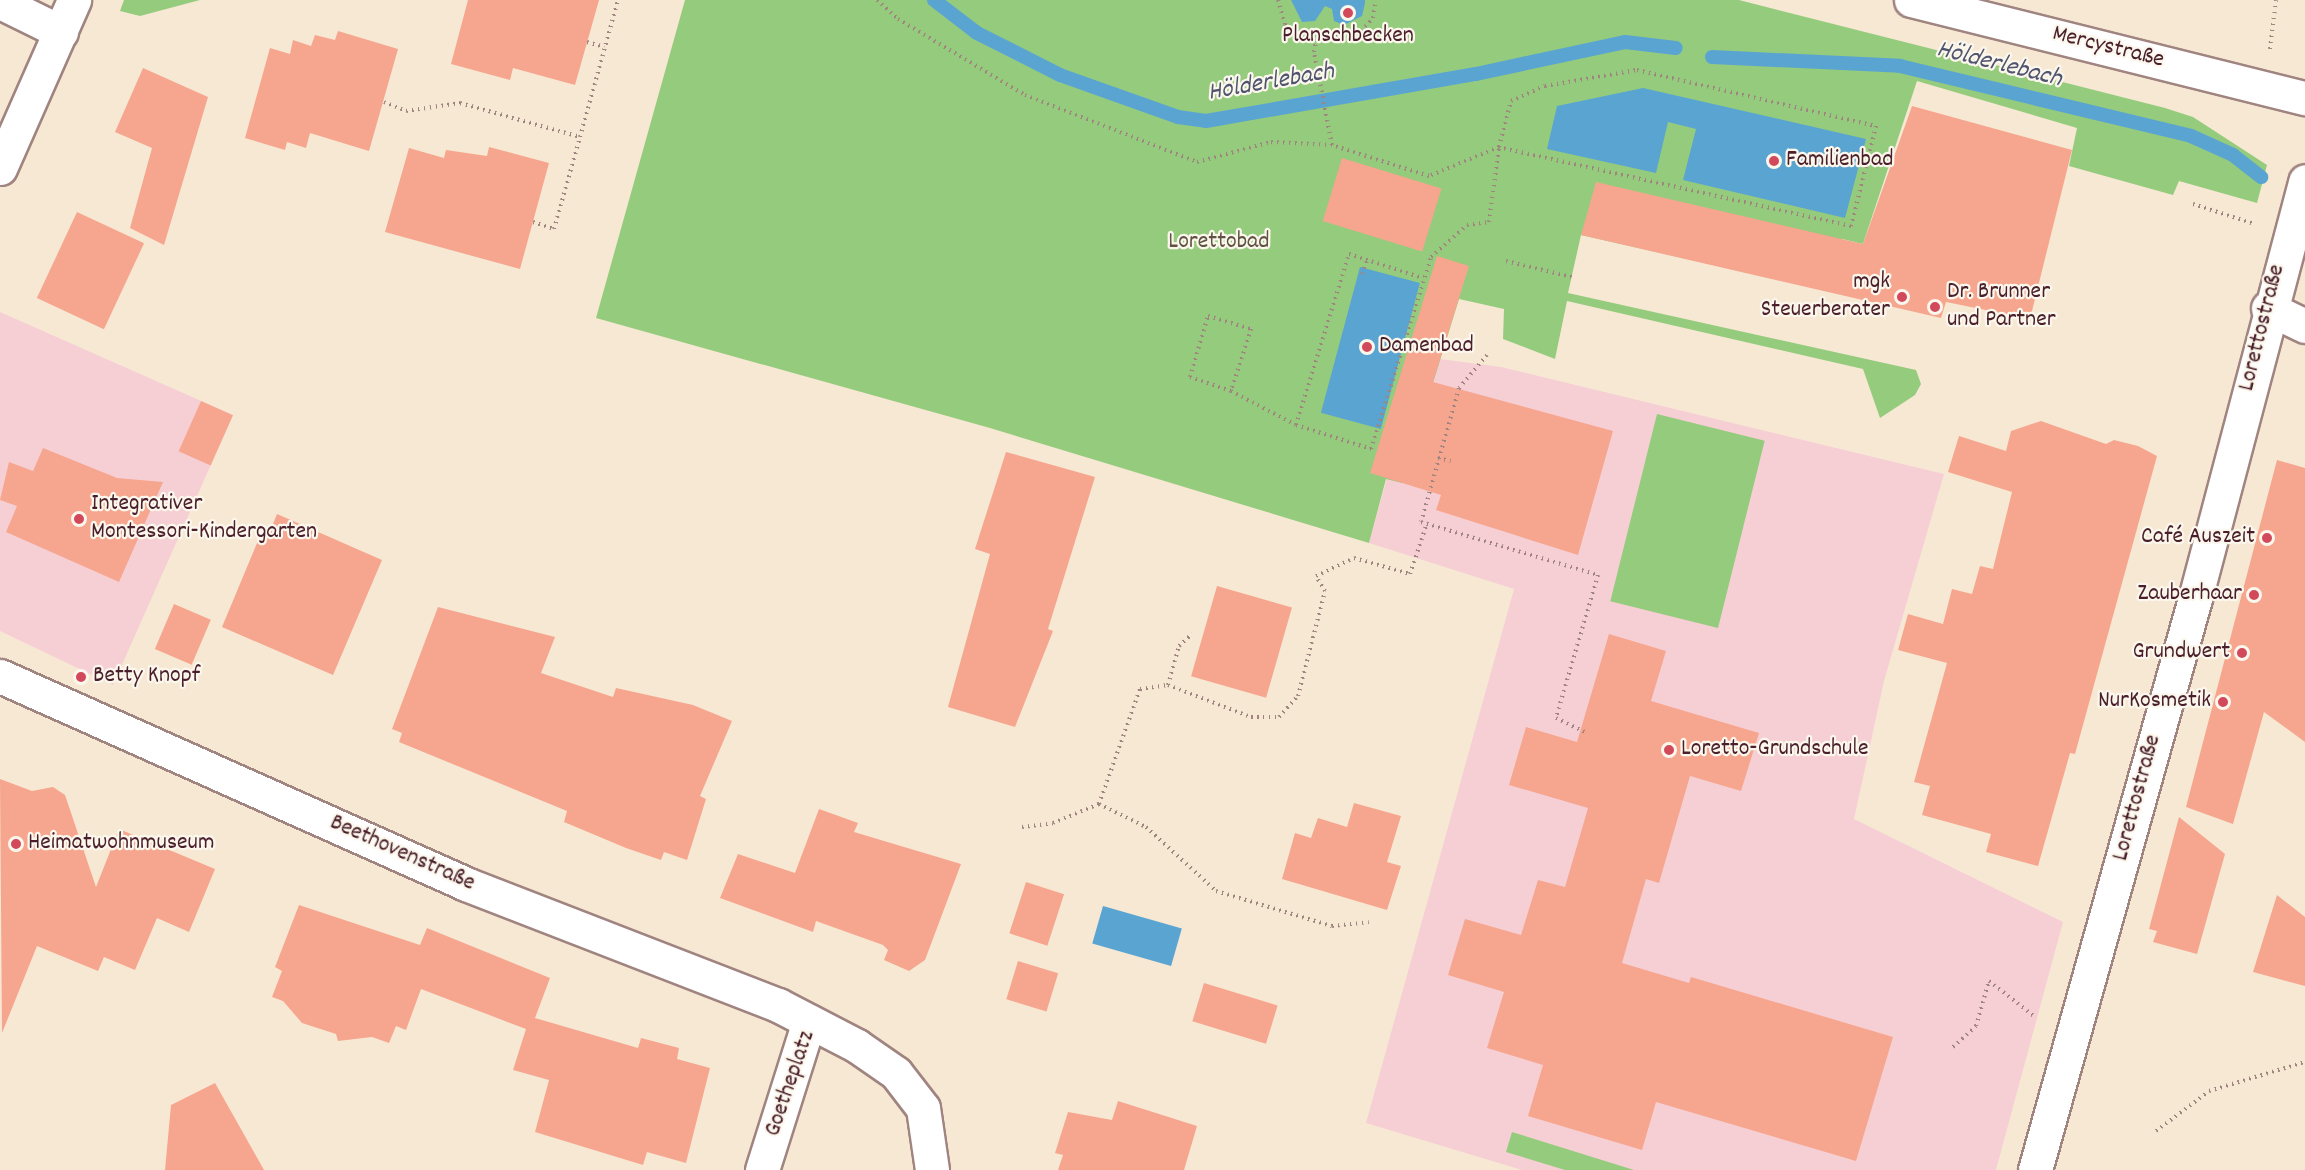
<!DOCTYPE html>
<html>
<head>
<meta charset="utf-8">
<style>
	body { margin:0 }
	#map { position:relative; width:2305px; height:1170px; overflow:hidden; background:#f7e8d4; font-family:Dekko,sans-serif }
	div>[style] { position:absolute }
	.built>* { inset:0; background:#f6cfd5 }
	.green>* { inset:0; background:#95cb7d; transform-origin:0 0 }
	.water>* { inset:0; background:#5aa4d2; transform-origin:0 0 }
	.stream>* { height:14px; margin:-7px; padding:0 7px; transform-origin:7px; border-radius:7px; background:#5aa4d2 }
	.building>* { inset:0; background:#f6a68e; transform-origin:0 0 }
	.path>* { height:4px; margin-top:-2px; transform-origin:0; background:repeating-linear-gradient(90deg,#a08480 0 1.5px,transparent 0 6px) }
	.roads { filter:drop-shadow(2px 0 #a08480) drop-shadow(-2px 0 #a08480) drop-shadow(0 2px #a08480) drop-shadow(0 -2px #a08480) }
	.minor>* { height:33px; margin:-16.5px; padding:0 16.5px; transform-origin:16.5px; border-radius:16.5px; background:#fff }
	.dots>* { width:16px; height:16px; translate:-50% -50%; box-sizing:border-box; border:3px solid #fbf7ec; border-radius:50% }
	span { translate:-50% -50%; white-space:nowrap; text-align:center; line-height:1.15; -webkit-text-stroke:4.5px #fbf7ec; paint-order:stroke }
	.poi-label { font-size:24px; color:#4a1f2b }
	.left { translate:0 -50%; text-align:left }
	.right { translate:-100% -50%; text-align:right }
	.street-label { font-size:24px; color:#4a1f2b }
	.park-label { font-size:24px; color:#605344 }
	.water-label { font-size:26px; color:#50546e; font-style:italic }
</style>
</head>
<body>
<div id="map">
	<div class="built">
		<div style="clip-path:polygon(0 312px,233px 415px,113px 685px,0 631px)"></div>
		<div style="clip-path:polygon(1440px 359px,1501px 367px,1944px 474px,1884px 681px,1854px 819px,2063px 922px,1996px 1170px,1522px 1170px,1366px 1123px,1514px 589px,1369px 543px,1387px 478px,1402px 482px)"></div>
	</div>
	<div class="green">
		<div style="clip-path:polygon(124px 0,200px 0,140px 16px,120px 11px)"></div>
		<div style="clip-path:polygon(685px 0,1739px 0,2165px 108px,2193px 117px,2267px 165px,2257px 203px,2179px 181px,2173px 195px,2069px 166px,2077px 128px,1917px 81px,1863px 244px,1842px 239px,1829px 291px,1581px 235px,1568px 293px,1916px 370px,1921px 384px,1915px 395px,1880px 418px,1863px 369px,1567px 301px,1555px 359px,1503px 339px,1504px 309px,1459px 299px,1402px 483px,1386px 479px,1369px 543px,990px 428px,596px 318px)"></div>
		<div style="left:1657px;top:414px;width:111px;height:193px;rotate:14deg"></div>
		<div style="clip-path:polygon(1512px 1132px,1634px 1170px,1565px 1170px,1506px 1152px)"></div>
	</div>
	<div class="water">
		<div style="clip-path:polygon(1291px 0,1365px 0,1365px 3px,1362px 16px,1344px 25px,1334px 21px,1332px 9px,1325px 6px,1315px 21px,1302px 22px)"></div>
		<div style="clip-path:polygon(1643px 88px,1866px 139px,1845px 218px,1683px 180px,1696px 129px,1668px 122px,1656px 173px,1547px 149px,1557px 106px)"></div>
		<div style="left:1360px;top:267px;width:62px;height:151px;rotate:15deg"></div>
		<div style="left:1103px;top:906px;width:82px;height:39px;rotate:16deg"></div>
	</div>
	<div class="stream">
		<div style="left:934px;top:0;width:54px;rotate:37.5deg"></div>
		<div style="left:977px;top:33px;width:93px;rotate:26.8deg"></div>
		<div style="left:1060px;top:75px;width:125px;rotate:19.6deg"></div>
		<div style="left:1178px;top:117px;width:28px;rotate:8deg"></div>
		<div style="left:1206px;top:121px;width:274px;rotate:-9.9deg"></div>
		<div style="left:1476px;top:74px;width:152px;rotate:-12.1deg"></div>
		<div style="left:1625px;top:42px;width:51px;rotate:6.7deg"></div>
		<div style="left:1712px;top:57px;width:188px;rotate:2.7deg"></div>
		<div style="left:1900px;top:66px;width:299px;rotate:13.5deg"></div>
		<div style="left:2191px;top:136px;width:46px;rotate:24.3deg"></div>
		<div style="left:2233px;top:155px;width:36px;rotate:38deg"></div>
	</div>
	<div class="building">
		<div style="clip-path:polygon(468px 0,599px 0,575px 85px,513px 68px,510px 80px,451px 64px)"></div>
		<div style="clip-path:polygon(338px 31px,398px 49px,369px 151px,310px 133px,306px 148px,287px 142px,285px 150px,245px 138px,270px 48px,290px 54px,293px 40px,311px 46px,315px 35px,335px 40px)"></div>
		<div style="clip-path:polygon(143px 68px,208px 97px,164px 245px,130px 228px,152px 148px,115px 132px)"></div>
		<div style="clip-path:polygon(1912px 106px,2072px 150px,2030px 319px,1946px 302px,1941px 318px,1581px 235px,1596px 182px,1863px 244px)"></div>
		<div style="clip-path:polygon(489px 147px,549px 163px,520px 269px,385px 232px,409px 148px,444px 158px,446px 150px,487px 156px)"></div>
		<div style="left:1342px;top:158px;width:104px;height:66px;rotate:17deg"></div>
		<div style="left:77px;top:212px;width:74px;height:95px;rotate:25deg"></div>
		<div style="clip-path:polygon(1437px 256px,1469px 266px,1433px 382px,1613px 431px,1578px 555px,1436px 510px,1441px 495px,1370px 473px)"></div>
		<div style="left:201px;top:401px;width:35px;height:55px;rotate:24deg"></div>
		<div style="clip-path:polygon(2041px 421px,2106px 444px,2114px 440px,2138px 446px,2157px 456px,2075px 754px,2070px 753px,2038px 866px,1986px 852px,1991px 834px,1922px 815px,1930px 786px,1914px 782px,1947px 663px,1898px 650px,1908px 614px,1943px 624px,1952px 589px,1972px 594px,1980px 566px,1993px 569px,2012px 492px,1948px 472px,1959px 436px,2006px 451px,2011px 431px)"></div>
		<div style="clip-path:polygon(43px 448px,117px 478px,163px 482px,119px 582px,6px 532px,17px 506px,0 500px,9px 462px,33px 471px)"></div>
		<div style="clip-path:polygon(1006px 452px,1095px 477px,1048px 629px,1053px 631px,1015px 727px,948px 707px,990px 554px,975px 549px)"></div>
		<div style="clip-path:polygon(2277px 460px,2305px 468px,2305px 742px,2264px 712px,2233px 824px,2186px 807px)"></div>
		<div style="clip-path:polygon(277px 514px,382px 560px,333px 675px,222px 627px,260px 536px,267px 539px)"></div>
		<div style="left:1217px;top:586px;width:78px;height:94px;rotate:16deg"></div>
		<div style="left:174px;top:604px;width:40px;height:49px;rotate:23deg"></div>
		<div style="clip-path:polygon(438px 607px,555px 637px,541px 673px,613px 697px,616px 688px,693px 705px,732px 721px,700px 796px,706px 799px,687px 860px,664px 852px,661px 860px,626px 848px,564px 822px,567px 811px,399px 742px,402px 733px,392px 729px)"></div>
		<div style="clip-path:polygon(1609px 634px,1666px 651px,1651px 701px,1759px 733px,1741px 791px,1690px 776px,1659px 883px,1646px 879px,1622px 963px,1689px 983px,1691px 977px,1893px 1037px,1856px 1161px,1656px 1102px,1642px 1150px,1528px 1116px,1543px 1065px,1487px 1048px,1504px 992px,1448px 975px,1465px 919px,1521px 935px,1538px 880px,1565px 887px,1588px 808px,1509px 785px,1526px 727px,1577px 742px)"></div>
		<div style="clip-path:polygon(0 779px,32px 791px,53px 787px,65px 795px,96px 887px,119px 829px,215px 869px,189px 932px,157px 918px,135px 970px,104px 957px,98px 971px,37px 946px,2px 1033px)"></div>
		<div style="clip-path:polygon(1354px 803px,1401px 816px,1387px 862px,1401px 866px,1387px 910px,1282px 879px,1295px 833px,1311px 838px,1318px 818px,1347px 827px)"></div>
		<div style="clip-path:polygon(819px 809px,858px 823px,854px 832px,961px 864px,925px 960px,909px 971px,884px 960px,888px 950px,883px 945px,816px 921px,813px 932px,720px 898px,738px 854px,795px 873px)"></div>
		<div style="clip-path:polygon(2179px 817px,2225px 854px,2197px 954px,2153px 942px,2157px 931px,2149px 929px)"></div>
		<div style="left:1026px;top:882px;width:40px;height:54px;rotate:18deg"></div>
		<div style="clip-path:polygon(2277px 895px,2305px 917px,2305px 986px,2253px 972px)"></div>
		<div style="clip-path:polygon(299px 905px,420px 945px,427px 928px,550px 978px,535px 1018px,638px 1048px,641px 1038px,679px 1048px,677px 1059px,710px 1068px,686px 1163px,647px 1152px,643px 1165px,535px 1132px,549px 1080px,513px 1070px,526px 1029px,421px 989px,406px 1030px,396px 1026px,389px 1043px,372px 1037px,338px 1041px,336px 1034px,302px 1023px,283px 1001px,272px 997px,282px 971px,275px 967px)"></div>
		<div style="left:1018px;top:961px;width:42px;height:40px;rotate:17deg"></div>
		<div style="left:1204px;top:983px;width:77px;height:40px;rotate:17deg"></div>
		<div style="clip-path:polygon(215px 1083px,264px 1170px,165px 1170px,171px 1105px)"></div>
		<div style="clip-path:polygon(1118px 1101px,1197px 1126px,1184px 1170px,1058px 1170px,1063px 1155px,1055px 1153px,1068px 1112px,1112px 1120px)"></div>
	</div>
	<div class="path">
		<div style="left:877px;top:0;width:28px;rotate:42deg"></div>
		<div style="left:898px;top:19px;width:148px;rotate:30.9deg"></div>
		<div style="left:1025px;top:95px;width:185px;rotate:21.3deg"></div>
		<div style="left:1197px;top:162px;width:77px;rotate:-15.1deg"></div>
		<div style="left:1271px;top:142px;width:61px;rotate:2.8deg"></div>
		<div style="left:1278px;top:0;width:25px;rotate:74deg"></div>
		<div style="left:1285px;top:24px;width:14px;rotate:51deg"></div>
		<div style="left:1294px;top:35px;width:48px;rotate:2.4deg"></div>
		<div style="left:1342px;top:37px;width:20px;rotate:-18deg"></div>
		<div style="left:1361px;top:31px;width:18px;rotate:-47deg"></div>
		<div style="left:1373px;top:18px;width:18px;rotate:-81deg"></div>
		<div style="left:587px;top:42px;width:18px;rotate:16deg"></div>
		<div style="left:2270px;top:49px;width:49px;rotate:-83deg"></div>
		<div style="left:384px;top:102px;width:24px;rotate:22deg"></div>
		<div style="left:406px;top:111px;width:55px;rotate:-8.4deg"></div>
		<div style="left:460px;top:103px;width:125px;rotate:15.8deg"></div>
		<div style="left:580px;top:137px;width:142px;rotate:-74.5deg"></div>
		<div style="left:2193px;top:204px;width:62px;rotate:17.9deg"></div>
		<div style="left:533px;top:222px;width:22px;rotate:18deg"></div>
		<div style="left:554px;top:229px;width:96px;rotate:-74.2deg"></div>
		<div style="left:1506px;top:261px;width:68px;rotate:13.6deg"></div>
		<div style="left:1362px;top:274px;width:15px;rotate:-70deg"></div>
		<div style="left:1487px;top:355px;width:43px;rotate:130.3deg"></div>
		<div style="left:1459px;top:388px;width:139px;rotate:105.8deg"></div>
		<div style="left:1421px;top:522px;width:185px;rotate:16.7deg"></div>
		<div style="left:1598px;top:575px;width:149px;rotate:106.4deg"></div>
		<div style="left:1556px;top:718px;width:34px;rotate:26deg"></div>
		<div style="left:1231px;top:391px;width:43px;rotate:-161.1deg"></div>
		<div style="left:1190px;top:377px;width:64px;rotate:-73.6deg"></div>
		<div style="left:1208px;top:316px;width:45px;rotate:16.8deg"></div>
		<div style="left:1251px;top:329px;width:65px;rotate:107.9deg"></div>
		<div style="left:1231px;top:391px;width:73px;rotate:27.6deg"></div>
		<div style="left:1296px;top:425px;width:79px;rotate:17.7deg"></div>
		<div style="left:1371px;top:449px;width:201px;rotate:-72.6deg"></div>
		<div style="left:1431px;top:257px;width:48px;rotate:-41.6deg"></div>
		<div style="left:1467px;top:225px;width:22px;rotate:-8deg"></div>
		<div style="left:1489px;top:222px;width:76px;rotate:-82.4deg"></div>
		<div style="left:1499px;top:147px;width:48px;rotate:-75.4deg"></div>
		<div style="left:1511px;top:101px;width:37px;rotate:-24deg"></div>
		<div style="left:1545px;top:86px;width:93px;rotate:-9.9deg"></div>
		<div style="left:1637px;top:70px;width:245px;rotate:13.2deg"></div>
		<div style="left:1876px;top:126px;width:103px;rotate:104deg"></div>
		<div style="left:1851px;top:226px;width:361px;rotate:-167.4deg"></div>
		<div style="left:1499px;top:147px;width:76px;rotate:157.5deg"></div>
		<div style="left:1429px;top:176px;width:102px;rotate:-162.3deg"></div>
		<div style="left:1332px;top:145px;width:95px;rotate:-101deg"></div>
		<div style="left:1314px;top:52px;width:15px;rotate:-79deg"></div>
		<div style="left:1296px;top:425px;width:179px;rotate:-72.8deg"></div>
		<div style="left:1349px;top:254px;width:78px;rotate:18deg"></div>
		<div style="left:1438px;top:458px;width:13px;rotate:13deg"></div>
		<div style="left:1168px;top:685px;width:89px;rotate:21.1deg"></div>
		<div style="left:1251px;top:717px;width:28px"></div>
		<div style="left:1279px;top:717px;width:28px;rotate:-48deg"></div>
		<div style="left:1298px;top:696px;width:108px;rotate:-75.6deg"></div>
		<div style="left:1325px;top:591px;width:17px;rotate:-121deg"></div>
		<div style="left:1316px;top:576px;width:42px;rotate:-25.3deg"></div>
		<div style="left:1354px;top:558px;width:58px;rotate:15.9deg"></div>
		<div style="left:1410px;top:574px;width:54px;rotate:-71.6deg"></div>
		<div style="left:1099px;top:804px;width:52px;rotate:26.1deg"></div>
		<div style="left:1146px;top:827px;width:95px;rotate:42.4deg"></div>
		<div style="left:1216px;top:891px;width:121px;rotate:16.8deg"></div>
		<div style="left:1332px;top:926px;width:37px;rotate:-6deg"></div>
		<div style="left:1022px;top:827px;width:31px;rotate:-7deg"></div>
		<div style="left:1053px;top:823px;width:50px;rotate:-22.4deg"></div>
		<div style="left:1099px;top:804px;width:122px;rotate:-70.4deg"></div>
		<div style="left:1140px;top:689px;width:28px;rotate:-8deg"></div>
		<div style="left:1168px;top:685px;width:41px;rotate:-74.2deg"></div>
		<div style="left:1179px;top:646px;width:18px;rotate:-43deg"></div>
		<div style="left:1953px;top:1047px;width:31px;rotate:-42deg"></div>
		<div style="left:1976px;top:1026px;width:47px;rotate:-73.9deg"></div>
		<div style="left:1989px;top:981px;width:58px;rotate:38deg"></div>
		<div style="left:2156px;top:1131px;width:66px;rotate:-37deg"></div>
		<div style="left:2209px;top:1091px;width:100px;rotate:-16.8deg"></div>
	</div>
	<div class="roads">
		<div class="minor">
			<div style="left:1911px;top:0;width:406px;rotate:14deg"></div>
			<div style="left:0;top:2px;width:68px;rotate:26.2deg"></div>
			<div style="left:0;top:168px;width:184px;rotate:-66.2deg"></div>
			<div style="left:2268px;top:308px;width:41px;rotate:25.9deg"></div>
			<div style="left:0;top:676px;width:510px;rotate:24.05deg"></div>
			<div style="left:466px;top:884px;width:335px;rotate:21.2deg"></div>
			<div style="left:778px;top:1005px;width:89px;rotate:27.4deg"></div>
			<div style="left:857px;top:1046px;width:47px;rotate:34.7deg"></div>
			<div style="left:896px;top:1073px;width:44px;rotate:52.4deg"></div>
			<div style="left:923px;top:1108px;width:63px;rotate:81.7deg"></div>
			<div style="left:762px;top:1170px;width:156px;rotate:-72.5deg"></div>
			<div style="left:2035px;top:1170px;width:597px;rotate:-74.36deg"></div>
			<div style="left:2196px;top:595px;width:428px;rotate:-75.2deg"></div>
		</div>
	</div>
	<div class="dots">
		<div style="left:1348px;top:13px;background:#d1495b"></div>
		<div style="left:1774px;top:161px;background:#d1495b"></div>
		<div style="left:1902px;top:297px;background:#d1495b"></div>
		<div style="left:1935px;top:307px;background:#d1495b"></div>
		<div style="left:1367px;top:347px;background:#d1495b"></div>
		<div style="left:79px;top:519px;background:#d1495b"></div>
		<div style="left:2267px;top:538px;background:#d1495b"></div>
		<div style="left:2254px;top:595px;background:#d1495b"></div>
		<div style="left:2242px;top:653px;background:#d1495b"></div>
		<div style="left:81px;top:677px;background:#d1495b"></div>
		<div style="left:2223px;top:702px;background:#d1495b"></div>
		<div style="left:1669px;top:750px;background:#d1495b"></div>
		<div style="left:16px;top:844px;background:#d1495b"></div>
	</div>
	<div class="poi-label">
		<span style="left:1348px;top:37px">Planschbecken</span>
		<span class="left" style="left:1786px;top:161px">Familienbad</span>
		<span class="right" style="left:1890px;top:297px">mgk<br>Steuerberater</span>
		<span class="left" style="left:1947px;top:307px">Dr. Brunner<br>und Partner</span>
		<span class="left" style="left:1379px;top:347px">Damenbad</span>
		<span class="left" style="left:91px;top:519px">Integrativer<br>Montessori-Kindergarten</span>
		<span class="right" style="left:2255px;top:538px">Café Auszeit</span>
		<span class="right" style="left:2242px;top:595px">Zauberhaar</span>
		<span class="right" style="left:2230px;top:653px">Grundwert</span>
		<span class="left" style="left:93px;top:677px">Betty Knopf</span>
		<span class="right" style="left:2211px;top:702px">NurKosmetik</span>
		<span class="left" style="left:1681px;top:750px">Loretto-Grundschule</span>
		<span class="left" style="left:28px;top:844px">Heimatwohnmuseum</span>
	</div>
	<div class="street-label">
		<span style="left:2108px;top:48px;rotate:14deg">Mercystraße</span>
		<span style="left:2263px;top:328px;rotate:-76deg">Lorettostraße</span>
		<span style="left:2138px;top:798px;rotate:-75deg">Lorettostraße</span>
		<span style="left:402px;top:854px;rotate:24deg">Beethovenstraße</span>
		<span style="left:791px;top:1084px;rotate:-71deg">Goetheplatz</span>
	</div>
	<div class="park-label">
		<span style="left:1219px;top:243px">Lorettobad</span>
	</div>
	<div class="water-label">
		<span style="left:1999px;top:65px;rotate:14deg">Hölderlebach</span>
		<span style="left:1271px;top:83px;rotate:-10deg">Hölderlebach</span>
	</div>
</div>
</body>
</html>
